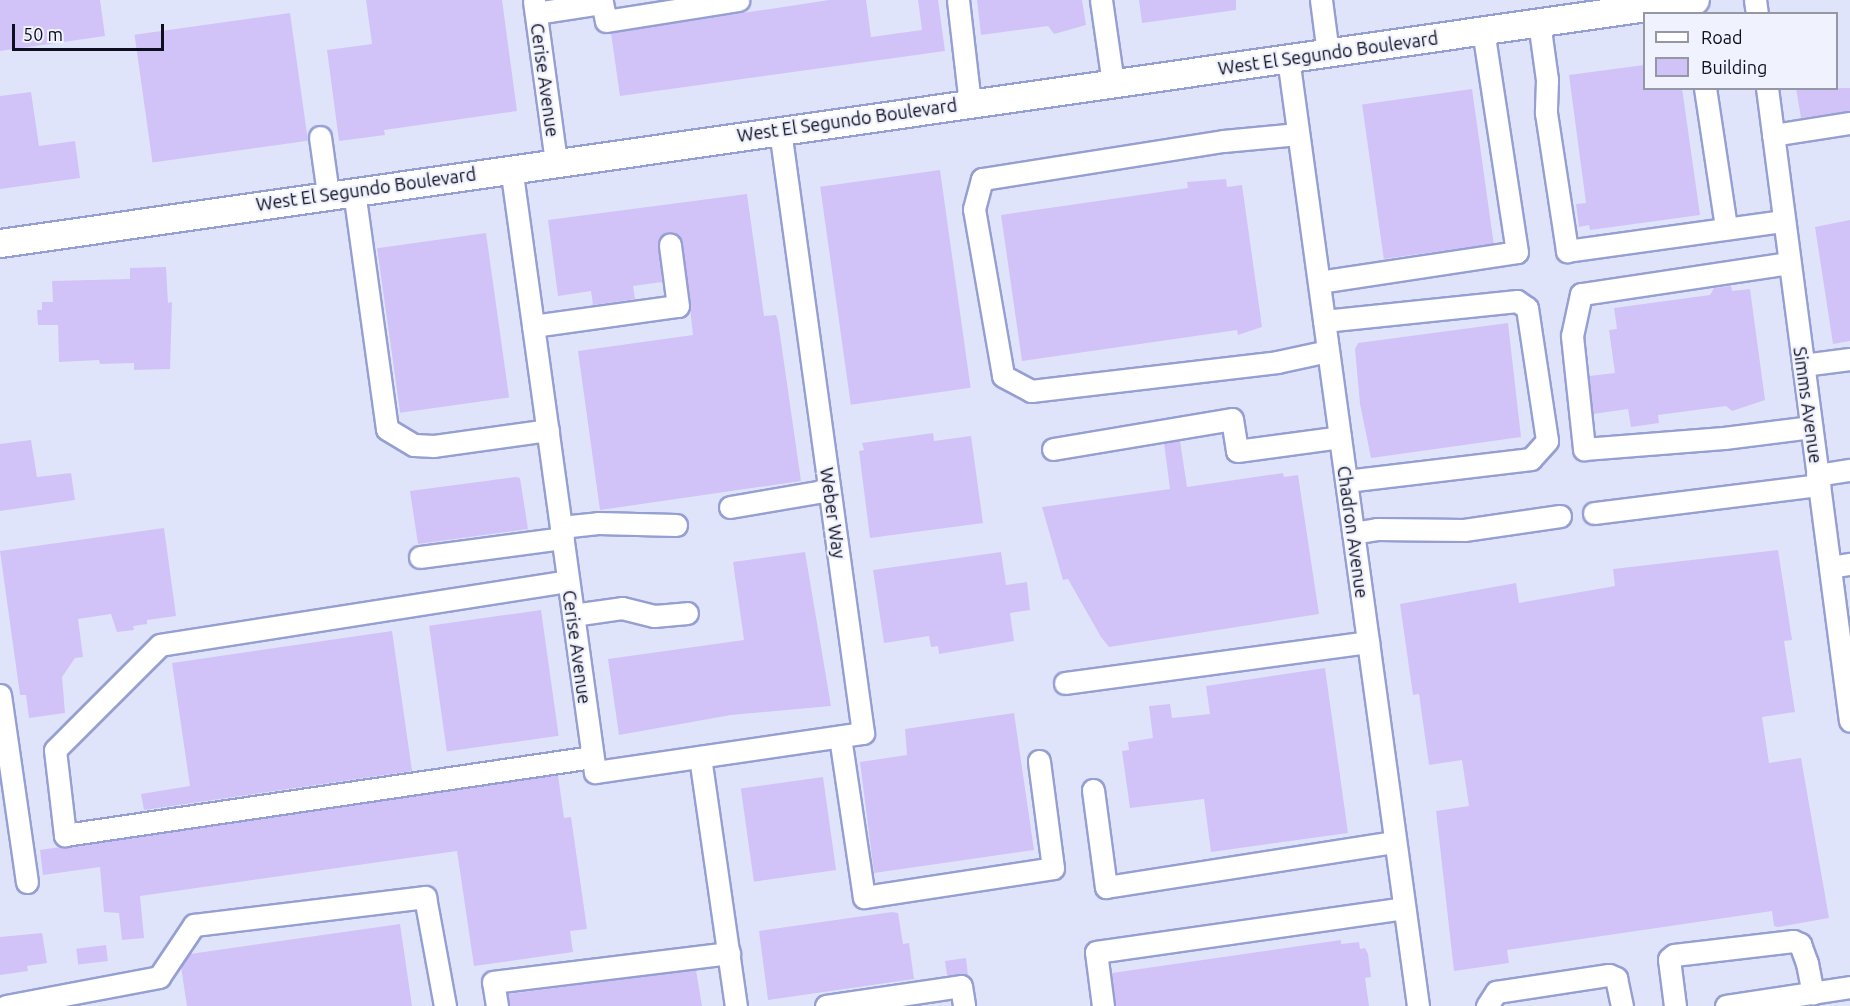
<!DOCTYPE html>
<html>
<head>
<meta charset="utf-8">
<style>
	body { margin:0 }
	#map { position:relative; width:1850px; height:1006px; overflow:hidden; background:#e0e4fa; font-family:Ubuntu,sans-serif }
	div>[style] { position:absolute }
	.building>* { inset:0; background:#d1c3f7; transform-origin:0 0 }
	.roads { filter:drop-shadow(2px 0 #969fd2) drop-shadow(-2px 0 #969fd2) drop-shadow(0 2px #969fd2) drop-shadow(0 -2px #969fd2) }
	.minor>* { height:21px; margin:-10.5px; padding:0 10.5px; transform-origin:10.5px; border-radius:10.5px; background:#fff }
	.major>* { height:27px; margin:-13.5px; padding:0 13.5px; transform-origin:13.5px; border-radius:13.5px; background:#fff }
	span { translate:-50% -50%; white-space:nowrap; text-align:center; line-height:1.15; -webkit-text-stroke:4.5px #f0f2fd; paint-order:stroke }
	.street-label { font-size:18px; color:#0d0f21 }
	.legend { position:absolute; left:1643px; top:12px; width:195px; height:78px; box-sizing:border-box; background:#f0f2fd; border:2px solid #9597a5; margin:0; padding:8px 10px; list-style:none; font-size:18px; color:#0d0f21 }
	.legend li { display:flex; align-items:center; gap:12px; height:30px }
	.legend b { width:30px; border:2px solid #9597a5 }
	.scale { position:absolute; left:12px; top:24px; width:152px; height:27px; box-sizing:border-box; border:3px solid #0d0f21; border-top:0; padding-left:8px; font-size:18px; line-height:21px; white-space:nowrap; color:#0d0f21; -webkit-text-stroke:4px #f0f2fd; paint-order:stroke }
</style>
</head>
<body>
<div id="map">
	<div class="building">
		<div style="clip-path:polygon(0 0,100px 0,105px 36px,0 51px)"></div>
		<div style="clip-path:polygon(366px 0,502px 0,517px 111px,384px 130px,385px 135px,339px 141px,327px 50px,372px 44px)"></div>
		<div style="clip-path:polygon(829px 0,866px 0,871px 37px,922px 30px,918px 0,938px 0,945px 51px,620px 96px,611px 33px)"></div>
		<div style="clip-path:polygon(977px 0,1082px 0,1086px 25px,1054px 34px,1048px 26px,981px 35px)"></div>
		<div style="clip-path:polygon(1139px 0,1236px 0,1236px 10px,1142px 23px)"></div>
		<div style="left:290px;top:13px;width:129px;height:157px;rotate:82deg"></div>
		<div style="clip-path:polygon(1644px 65px,1644px 88px,1682px 88px,1700px 215px,1590px 230px,1589px 225px,1579px 227px,1576px 204px,1586px 203px,1569px 75px)"></div>
		<div style="clip-path:polygon(1796px 88px,1850px 88px,1850px 111px,1801px 118px)"></div>
		<div style="left:1472px;top:89px;width:156px;height:111px;rotate:82deg"></div>
		<div style="clip-path:polygon(31px 92px,39px 146px,75px 141px,80px 178px,0 189px,0 96px)"></div>
		<div style="left:940px;top:170px;width:220px;height:121px;rotate:82deg"></div>
		<div style="clip-path:polygon(1226px 179px,1227px 187px,1242px 185px,1262px 327px,1238px 335px,1237px 330px,1022px 361px,1001px 215px,1188px 188px,1187px 182px)"></div>
		<div style="clip-path:polygon(747px 194px,764px 316px,776px 315px,778px 321px,801px 481px,600px 510px,578px 351px,693px 335px,683px 243px,674px 233px,663px 235px,659px 240px,662px 282px,633px 286px,635px 299px,593px 305px,591px 291px,558px 296px,548px 220px)"></div>
		<div style="clip-path:polygon(1850px 220px,1850px 341px,1833px 344px,1815px 227px)"></div>
		<div style="left:486px;top:233px;width:166px;height:110px;rotate:82deg"></div>
		<div style="clip-path:polygon(166px 267px,168px 303px,172px 302px,170px 369px,134px 370px,134px 363px,100px 364px,99px 360px,59px 362px,58px 325px,38px 325px,37px 310px,42px 310px,42px 302px,53px 302px,52px 281px,130px 279px,130px 268px)"></div>
		<div style="clip-path:polygon(1731px 286px,1732px 291px,1750px 289px,1765px 400px,1732px 411px,1726px 406px,1658px 415px,1659px 423px,1631px 427px,1628px 409px,1593px 414px,1589px 376px,1615px 373px,1609px 330px,1617px 329px,1614px 308px,1710px 295px,1714px 288px)"></div>
		<div style="clip-path:polygon(1508px 323px,1521px 437px,1371px 458px,1360px 404px,1355px 349px,1358px 343px)"></div>
		<div style="clip-path:polygon(933px 433px,934px 441px,971px 436px,983px 523px,870px 538px,859px 451px,864px 450px,862px 443px)"></div>
		<div style="clip-path:polygon(31px 440px,37px 477px,71px 473px,75px 500px,0 511px,0 444px)"></div>
		<div style="clip-path:polygon(1180px 441px,1187px 487px,1283px 473px,1284px 477px,1298px 475px,1319px 614px,1109px 647px,1101px 637px,1068px 579px,1063px 580px,1042px 507px,1170px 489px,1164px 443px)"></div>
		<div style="clip-path:polygon(516px 477px,520px 478px,528px 529px,418px 544px,410px 491px)"></div>
		<div style="clip-path:polygon(164px 528px,176px 616px,147px 620px,147px 624px,133px 626px,134px 630px,117px 632px,111px 614px,78px 619px,83px 657px,75px 658px,62px 677px,65px 713px,29px 718px,26px 695px,20px 695px,0 551px)"></div>
		<div style="clip-path:polygon(1778px 550px,1792px 640px,1784px 641px,1795px 712px,1762px 717px,1769px 763px,1801px 758px,1829px 918px,1778px 927px,1774px 926px,1772px 911px,1507px 950px,1509px 963px,1454px 971px,1436px 811px,1469px 806px,1462px 760px,1429px 765px,1419px 694px,1413px 695px,1400px 604px,1516px 583px,1519px 603px,1615px 586px,1613px 569px)"></div>
		<div style="clip-path:polygon(805px 552px,831px 706px,731px 715px,619px 735px,608px 659px,744px 640px,733px 562px)"></div>
		<div style="clip-path:polygon(1001px 552px,1006px 585px,1027px 582px,1030px 610px,1010px 613px,1014px 641px,939px 654px,938px 646px,931px 647px,929px 636px,884px 643px,873px 570px)"></div>
		<div style="left:541px;top:610px;width:127px;height:113px;rotate:82deg"></div>
		<div style="clip-path:polygon(392px 631px,412px 771px,144px 810px,141px 794px,190px 786px,172px 663px)"></div>
		<div style="clip-path:polygon(1325px 668px,1348px 833px,1211px 852px,1204px 799px,1130px 808px,1122px 751px,1129px 750px,1128px 742px,1153px 738px,1149px 706px,1170px 704px,1172px 718px,1210px 714px,1206px 686px)"></div>
		<div style="clip-path:polygon(1014px 713px,1034px 850px,874px 873px,860px 762px,907px 755px,905px 729px)"></div>
		<div style="clip-path:polygon(558px 775px,564px 818px,571px 817px,587px 929px,570px 931px,573px 952px,474px 966px,457px 851px,140px 896px,144px 938px,122px 940px,119px 913px,104px 912px,100px 867px,43px 875px,40px 850px)"></div>
		<div style="left:823px;top:777px;width:94px;height:83px;rotate:82deg"></div>
		<div style="clip-path:polygon(892px 912px,898px 913px,903px 944px,909px 943px,914px 979px,768px 1000px,759px 931px)"></div>
		<div style="clip-path:polygon(400px 924px,412px 1006px,187px 1006px,181px 967px,190px 954px)"></div>
		<div style="clip-path:polygon(42px 933px,47px 963px,27px 966px,28px 971px,0 975px,0 937px)"></div>
		<div style="clip-path:polygon(1341px 940px,1341px 944px,1359px 942px,1360px 949px,1365px 948px,1368px 954px,1371px 977px,1365px 978px,1369px 1006px,1116px 1006px,1112px 973px)"></div>
		<div style="left:106px;top:945px;width:16px;height:30px;rotate:83deg"></div>
		<div style="clip-path:polygon(966px 958px,968px 976px,947px 975px,945px 961px)"></div>
		<div style="clip-path:polygon(696px 970px,702px 1006px,509px 1006px,508px 994px)"></div>
	</div>
	<div class="roads">
		<div class="minor">
			<div style="left:958px;top:0;width:104px;rotate:83.4deg"></div>
			<div style="left:1101px;top:0;width:84px;rotate:81.8deg"></div>
			<div style="left:1321px;top:0;width:53px;rotate:82.5deg"></div>
			<div style="left:1755px;top:0;width:14px;rotate:82deg"></div>
			<div style="left:534px;top:1px;width:162px;rotate:82.2deg"></div>
			<div style="left:536px;top:13px;width:67px;rotate:-8.6deg"></div>
			<div style="left:602px;top:3px;width:18px;rotate:77deg"></div>
			<div style="left:606px;top:21px;width:134px;rotate:-9deg"></div>
			<div style="left:1539px;top:22px;width:59px;rotate:82.1deg"></div>
			<div style="left:1547px;top:80px;width:33px;rotate:92deg"></div>
			<div style="left:1546px;top:113px;width:140px;rotate:81.3deg"></div>
			<div style="left:1567px;top:251px;width:219px;rotate:-7.9deg"></div>
			<div style="left:1288px;top:58px;width:957px;rotate:82.19deg"></div>
			<div style="left:1705px;top:88px;width:141px;rotate:81.4deg"></div>
			<div style="left:1767px;top:88px;width:638px;rotate:82.53deg"></div>
			<div style="left:1298px;top:134px;width:75px;rotate:174.7deg"></div>
			<div style="left:1223px;top:141px;width:244px;rotate:171deg"></div>
			<div style="left:982px;top:179px;width:31px;rotate:105deg"></div>
			<div style="left:974px;top:209px;width:169px;rotate:80.1deg"></div>
			<div style="left:1003px;top:376px;width:32px;rotate:28deg"></div>
			<div style="left:1031px;top:391px;width:248px;rotate:-6.7deg"></div>
			<div style="left:1277px;top:362px;width:52px;rotate:-12.2deg"></div>
			<div style="left:1773px;top:135px;width:78px;rotate:-8.9deg"></div>
			<div style="left:320px;top:137px;width:58px;rotate:82deg"></div>
			<div style="left:511px;top:167px;width:611px;rotate:82.1deg"></div>
			<div style="left:595px;top:772px;width:271px;rotate:-8.3deg"></div>
			<div style="left:863px;top:733px;width:609px;rotate:-97.84deg"></div>
			<div style="left:354px;top:191px;width:240px;rotate:82.1deg"></div>
			<div style="left:387px;top:429px;width:31px;rotate:31deg"></div>
			<div style="left:414px;top:445px;width:20px;rotate:3deg"></div>
			<div style="left:434px;top:446px;width:115px;rotate:-8deg"></div>
			<div style="left:1789px;top:263px;width:210px;rotate:171.5deg"></div>
			<div style="left:1581px;top:294px;width:43px;rotate:102.1deg"></div>
			<div style="left:1572px;top:336px;width:114px;rotate:83.9deg"></div>
			<div style="left:1584px;top:449px;width:140px;rotate:-4.5deg"></div>
			<div style="left:1724px;top:438px;width:88px;rotate:-7.2deg"></div>
			<div style="left:1319px;top:282px;width:200px;rotate:-8.6deg"></div>
			<div style="left:1517px;top:252px;width:224px;rotate:-98.7deg"></div>
			<div style="left:1324px;top:321px;width:194px;rotate:-5.9deg"></div>
			<div style="left:1517px;top:301px;width:12px;rotate:35deg"></div>
			<div style="left:1527px;top:308px;width:134px;rotate:81.4deg"></div>
			<div style="left:1547px;top:441px;width:24px;rotate:132deg"></div>
			<div style="left:1531px;top:459px;width:186px;rotate:173.2deg"></div>
			<div style="left:533px;top:326px;width:146px;rotate:-7.9deg"></div>
			<div style="left:678px;top:306px;width:62px;rotate:-97.5deg"></div>
			<div style="left:1803px;top:365px;width:47px;rotate:-7.3deg"></div>
			<div style="left:1053px;top:449px;width:181px;rotate:-9.5deg"></div>
			<div style="left:1232px;top:419px;width:32px;rotate:81deg"></div>
			<div style="left:1237px;top:451px;width:104px;rotate:-7.7deg"></div>
			<div style="left:1817px;top:475px;width:33px;rotate:-9deg"></div>
			<div style="left:730px;top:507px;width:100px;rotate:-9.7deg"></div>
			<div style="left:1594px;top:513px;width:227px;rotate:-7.1deg"></div>
			<div style="left:561px;top:527px;width:37px;rotate:-6deg"></div>
			<div style="left:598px;top:523px;width:78px;rotate:1.5deg"></div>
			<div style="left:1353px;top:533px;width:24px;rotate:-9deg"></div>
			<div style="left:1377px;top:529px;width:87px;rotate:0.7deg"></div>
			<div style="left:1464px;top:530px;width:97px;rotate:-8.3deg"></div>
			<div style="left:420px;top:557px;width:144px;rotate:-7.6deg"></div>
			<div style="left:1830px;top:567px;width:20px;rotate:-9deg"></div>
			<div style="left:568px;top:581px;width:413px;rotate:171.1deg"></div>
			<div style="left:160px;top:645px;width:148px;rotate:135deg"></div>
			<div style="left:55px;top:750px;width:86px;rotate:83.3deg"></div>
			<div style="left:65px;top:835px;width:533px;rotate:-8.42deg"></div>
			<div style="left:573px;top:615px;width:49px;rotate:-8.1deg"></div>
			<div style="left:622px;top:608px;width:33px;rotate:14deg"></div>
			<div style="left:654px;top:616px;width:33px;rotate:-5deg"></div>
			<div style="left:1065px;top:683px;width:306px;rotate:-7.7deg"></div>
			<div style="left:0;top:695px;width:189px;rotate:81.8deg"></div>
			<div style="left:840px;top:737px;width:162px;rotate:81.5deg"></div>
			<div style="left:864px;top:897px;width:191px;rotate:-8.7deg"></div>
			<div style="left:1053px;top:868px;width:108px;rotate:-97.5deg"></div>
			<div style="left:700px;top:757px;width:252px;rotate:81.8deg"></div>
			<div style="left:1093px;top:790px;width:98px;rotate:82.4deg"></div>
			<div style="left:1106px;top:887px;width:292px;rotate:-8.9deg"></div>
			<div style="left:6px;top:1006px;width:156px;rotate:-10.7deg"></div>
			<div style="left:159px;top:977px;width:63px;rotate:-56.1deg"></div>
			<div style="left:194px;top:925px;width:233px;rotate:-6.9deg"></div>
			<div style="left:425px;top:897px;width:111px;rotate:79.6deg"></div>
			<div style="left:497px;top:1006px;width:24px;rotate:-99deg"></div>
			<div style="left:493px;top:982px;width:238px;rotate:-7deg"></div>
			<div style="left:826px;top:1006px;width:136px;rotate:-8.4deg"></div>
			<div style="left:961px;top:986px;width:20px;rotate:81deg"></div>
			<div style="left:1103px;top:1006px;width:54px;rotate:-97.4deg"></div>
			<div style="left:1096px;top:952px;width:311px;rotate:-8.1deg"></div>
			<div style="left:1487px;top:1006px;width:17px;rotate:-57deg"></div>
			<div style="left:1496px;top:992px;width:114px;rotate:-8.6deg"></div>
			<div style="left:1609px;top:975px;width:8px;rotate:23deg"></div>
			<div style="left:1616px;top:978px;width:29px;rotate:78deg"></div>
			<div style="left:1675px;top:1006px;width:47px;rotate:-97.3deg"></div>
			<div style="left:1669px;top:959px;width:6px;rotate:-39deg"></div>
			<div style="left:1674px;top:955px;width:120px;rotate:-6.7deg"></div>
			<div style="left:1793px;top:941px;width:8px;rotate:23deg"></div>
			<div style="left:1800px;top:944px;width:20px;rotate:70deg"></div>
			<div style="left:1807px;top:963px;width:31px;rotate:79deg"></div>
			<div style="left:1726px;top:1006px;width:125px;rotate:-8.7deg"></div>
		</div>
		<div class="major">
			<div style="left:0;top:243px;width:1712px;rotate:-8.16deg"></div>
		</div>
	</div>
	<div class="street-label">
		<span style="left:1328px;top:53px;rotate:-8deg">West El Segundo Boulevard</span>
		<span style="left:545px;top:80px;rotate:82deg">Cerise Avenue</span>
		<span style="left:847px;top:120px;rotate:-8deg">West El Segundo Boulevard</span>
		<span style="left:366px;top:189px;rotate:-8deg">West El Segundo Boulevard</span>
		<span style="left:1808px;top:405px;rotate:82deg">Simms Avenue</span>
		<span style="left:833px;top:513px;rotate:82deg">Weber Way</span>
		<span style="left:1353px;top:532px;rotate:82deg">Chadron Avenue</span>
		<span style="left:577px;top:647px;rotate:82deg">Cerise Avenue</span>
	</div>
	<ul class="legend">
	<li><b style="height:8px;background:#fff"></b>Road</li>
	<li><b style="height:16px;background:#d1c3f7"></b>Building</li>
	</ul>
	<div class="scale">50 m</div>
</div>
</body>
</html>
